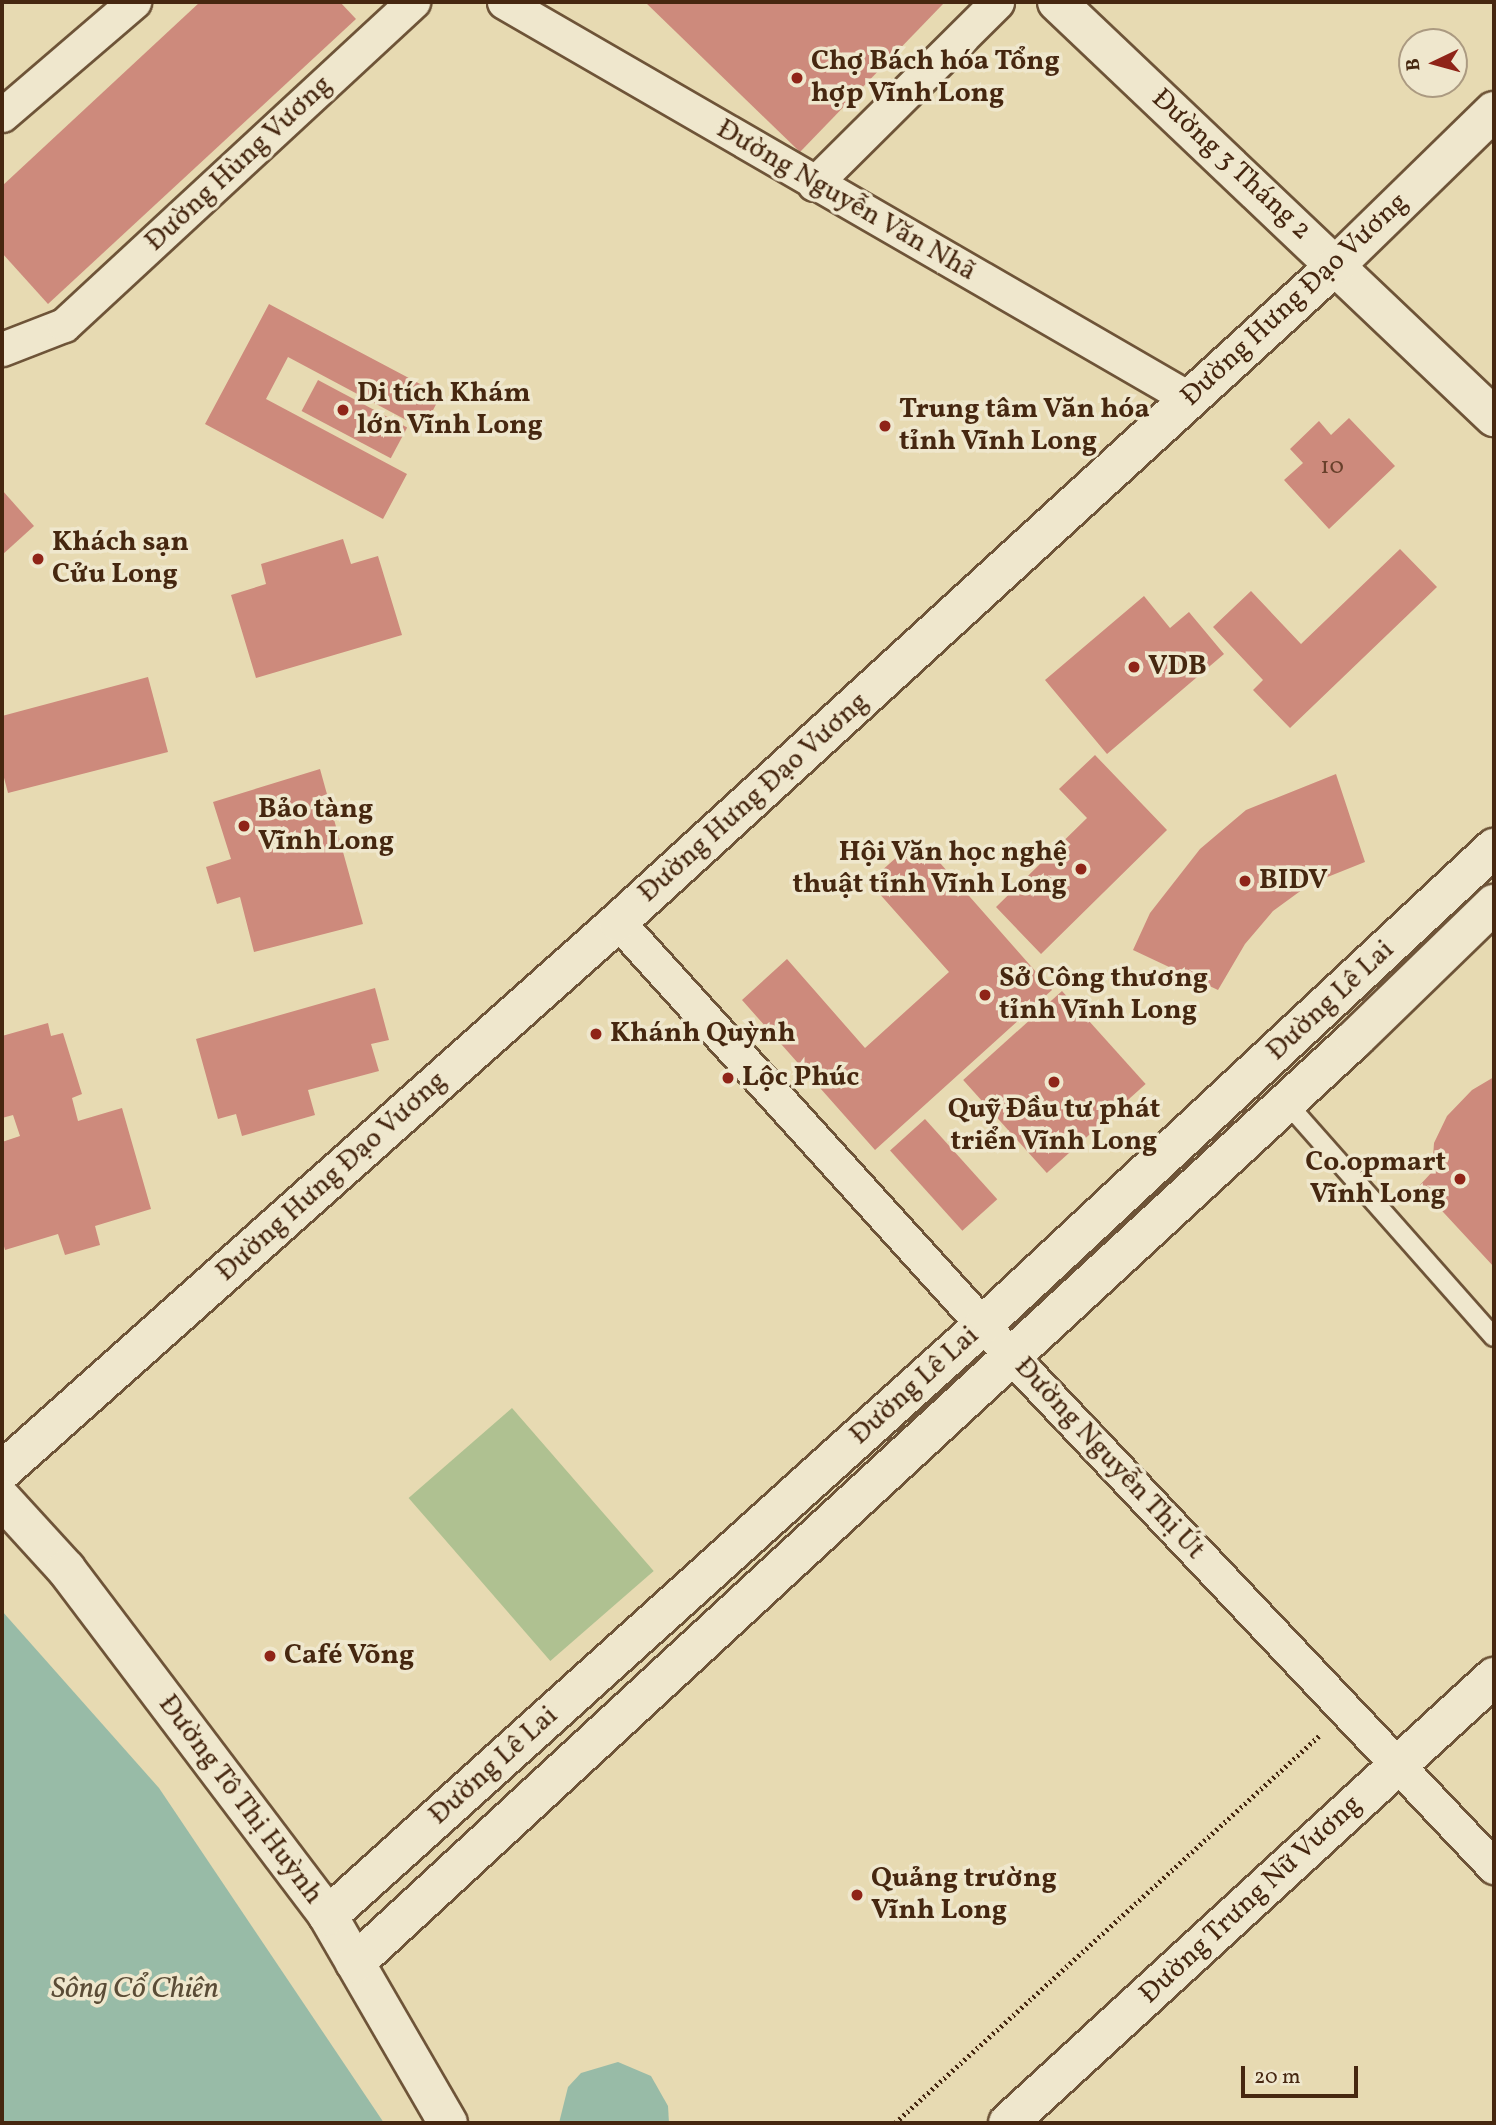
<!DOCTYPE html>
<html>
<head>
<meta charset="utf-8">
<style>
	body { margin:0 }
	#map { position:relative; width:1496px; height:2125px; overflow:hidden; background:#e7dab2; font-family:Vollkorn,serif }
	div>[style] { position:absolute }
	.green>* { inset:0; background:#afc191; transform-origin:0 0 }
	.water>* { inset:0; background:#98bba7 }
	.building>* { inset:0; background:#cd8a7c; transform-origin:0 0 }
	.path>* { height:4.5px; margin-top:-2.25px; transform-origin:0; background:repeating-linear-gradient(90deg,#462710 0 2px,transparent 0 5.5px) }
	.roads { filter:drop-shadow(2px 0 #6e5438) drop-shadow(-2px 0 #6e5438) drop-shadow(0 2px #6e5438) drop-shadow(0 -2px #6e5438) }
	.lane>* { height:18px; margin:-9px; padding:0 9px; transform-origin:9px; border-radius:9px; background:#efe7cd }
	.street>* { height:33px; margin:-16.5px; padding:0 16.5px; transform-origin:16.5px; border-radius:16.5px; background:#efe7cd }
	.secondary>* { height:38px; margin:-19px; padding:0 19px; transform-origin:19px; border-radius:19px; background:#efe7cd }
	.dots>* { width:19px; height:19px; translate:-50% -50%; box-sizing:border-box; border:4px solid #efe7cd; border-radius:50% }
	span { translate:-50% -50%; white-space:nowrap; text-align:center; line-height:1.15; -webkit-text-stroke:7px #efe7cd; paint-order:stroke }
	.number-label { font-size:24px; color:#68402b }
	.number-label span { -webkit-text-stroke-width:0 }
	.poi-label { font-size:28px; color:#462710; font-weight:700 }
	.left { translate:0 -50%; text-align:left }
	.right { translate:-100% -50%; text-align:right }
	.street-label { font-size:28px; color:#462710 }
	.water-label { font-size:30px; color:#5a4c36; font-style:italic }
	.frame { position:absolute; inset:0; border:4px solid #462710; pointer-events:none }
	.north { position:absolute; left:1398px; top:28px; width:70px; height:70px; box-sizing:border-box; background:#efe7cd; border:2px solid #ab9a81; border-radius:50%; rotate:265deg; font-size:19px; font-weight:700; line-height:28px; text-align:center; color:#462710 }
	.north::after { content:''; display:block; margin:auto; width:24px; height:32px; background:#8f2418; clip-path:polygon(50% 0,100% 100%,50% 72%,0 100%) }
	.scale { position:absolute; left:1241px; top:2066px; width:117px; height:32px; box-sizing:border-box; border:4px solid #462710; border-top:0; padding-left:9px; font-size:21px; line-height:24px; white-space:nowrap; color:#462710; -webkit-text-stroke:5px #efe7cd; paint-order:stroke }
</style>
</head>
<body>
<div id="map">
	<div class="green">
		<div style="left:512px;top:1408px;width:216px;height:137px;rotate:49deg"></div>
	</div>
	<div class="water">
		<div style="clip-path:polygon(2px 1611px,159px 1788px,384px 2123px,2px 2123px)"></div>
		<div style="clip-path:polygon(618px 2062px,651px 2076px,668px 2106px,669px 2123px,559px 2123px,568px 2087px,581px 2073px)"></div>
	</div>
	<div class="building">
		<div style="clip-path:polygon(200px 2px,340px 2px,356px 19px,48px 304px,2px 253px,2px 186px)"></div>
		<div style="clip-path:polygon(645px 2px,940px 2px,943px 4px,800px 152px)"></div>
		<div style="clip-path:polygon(269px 304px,441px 395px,423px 429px,288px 357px,266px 399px,407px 474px,383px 519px,205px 424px)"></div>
		<div style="left:318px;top:380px;width:101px;height:35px;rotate:28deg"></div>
		<div style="clip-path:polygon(1349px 418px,1395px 466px,1329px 529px,1284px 480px,1303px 463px,1290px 449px,1319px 421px,1331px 435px)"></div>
		<div style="clip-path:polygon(2px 490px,34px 526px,2px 555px)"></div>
		<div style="clip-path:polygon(343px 539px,351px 564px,378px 556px,402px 635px,256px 678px,231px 595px,266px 584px,261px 564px)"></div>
		<div style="clip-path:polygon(1400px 549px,1437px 587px,1290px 728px,1253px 690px,1263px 680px,1213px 627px,1251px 591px,1301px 644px)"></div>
		<div style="clip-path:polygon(1144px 596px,1170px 628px,1189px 612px,1224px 654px,1107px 754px,1045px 680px)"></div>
		<div style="clip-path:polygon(148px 677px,168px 752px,8px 793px,2px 770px,2px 716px)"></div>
		<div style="clip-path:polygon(1095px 755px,1167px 830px,1041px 954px,996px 907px,1087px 818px,1059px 789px)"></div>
		<div style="clip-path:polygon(320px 769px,363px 924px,254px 952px,240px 897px,217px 904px,206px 867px,231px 859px,213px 802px)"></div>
		<div style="clip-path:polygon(1336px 774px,1365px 862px,1310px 884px,1273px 911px,1245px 944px,1218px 990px,1133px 950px,1150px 913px,1200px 849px,1246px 810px)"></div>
		<div style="clip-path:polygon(918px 838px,1052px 990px,875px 1150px,742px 1000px,787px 959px,865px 1048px,949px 972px,869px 882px)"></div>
		<div style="clip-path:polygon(375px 988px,389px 1040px,371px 1044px,379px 1071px,308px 1090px,315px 1115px,242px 1136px,236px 1114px,218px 1119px,196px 1039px)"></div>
		<div style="left:1062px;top:991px;width:125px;height:133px;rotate:48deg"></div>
		<div style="clip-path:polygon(48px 1023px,51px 1036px,63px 1033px,82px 1094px,72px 1098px,78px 1121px,122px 1108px,151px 1209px,95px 1226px,100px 1245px,65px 1255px,58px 1234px,5px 1250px,2px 1239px,2px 1142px,20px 1136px,13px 1115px,2px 1118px,2px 1036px)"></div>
		<div style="clip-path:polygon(1494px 1077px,1494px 1267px,1419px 1186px,1432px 1172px,1434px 1143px,1447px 1116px,1472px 1090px)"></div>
		<div style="left:925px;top:1119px;width:108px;height:47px;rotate:48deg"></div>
	</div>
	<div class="path">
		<div style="left:895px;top:2123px;width:577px;rotate:-42.4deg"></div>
	</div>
	<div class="roads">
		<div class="lane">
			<div style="left:1285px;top:1101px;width:315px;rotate:48.5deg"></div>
		</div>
		<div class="street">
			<div style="left:504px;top:2px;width:793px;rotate:30.06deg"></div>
			<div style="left:2px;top:115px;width:174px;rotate:-40.6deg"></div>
			<div style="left:814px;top:184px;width:258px;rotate:-44.8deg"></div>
			<div style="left:2px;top:349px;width:66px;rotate:-21.2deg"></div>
			<div style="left:64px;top:325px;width:476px;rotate:-42.8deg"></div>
			<div style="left:618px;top:922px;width:587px;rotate:47.83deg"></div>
			<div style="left:1012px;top:1357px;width:702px;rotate:46.62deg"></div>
		</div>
		<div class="secondary">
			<div style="left:1057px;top:2px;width:603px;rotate:43.52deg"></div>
			<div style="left:2px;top:1471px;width:825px;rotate:-41.71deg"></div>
			<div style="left:618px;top:922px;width:975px;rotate:-42.46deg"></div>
			<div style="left:1337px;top:264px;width:219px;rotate:-44.3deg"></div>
			<div style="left:2px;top:1499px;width:95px;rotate:47.6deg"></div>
			<div style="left:66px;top:1569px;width:435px;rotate:52.9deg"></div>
			<div style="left:328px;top:1916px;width:239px;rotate:59.9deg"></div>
			<div style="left:328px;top:1916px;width:884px;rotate:-42.06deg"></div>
			<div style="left:984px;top:1324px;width:698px;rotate:-43.03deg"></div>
			<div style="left:355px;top:1963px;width:1362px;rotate:-42.74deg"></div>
			<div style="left:1355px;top:1039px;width:194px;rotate:-44.2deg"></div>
			<div style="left:1008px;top:2123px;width:660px;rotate:-42.54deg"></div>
		</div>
	</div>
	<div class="dots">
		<div style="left:797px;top:78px;background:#8f2418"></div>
		<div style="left:343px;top:410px;background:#8f2418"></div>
		<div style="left:885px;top:426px;background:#8f2418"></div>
		<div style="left:38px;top:559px;background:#8f2418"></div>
		<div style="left:1134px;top:667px;background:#8f2418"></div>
		<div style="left:244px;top:826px;background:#8f2418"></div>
		<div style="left:1081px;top:869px;background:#8f2418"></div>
		<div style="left:1245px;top:881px;background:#8f2418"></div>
		<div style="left:985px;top:995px;background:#8f2418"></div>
		<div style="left:596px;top:1034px;background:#8f2418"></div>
		<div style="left:728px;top:1078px;background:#8f2418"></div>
		<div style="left:1054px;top:1082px;background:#8f2418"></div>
		<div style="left:1460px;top:1179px;background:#8f2418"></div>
		<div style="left:270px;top:1656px;background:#8f2418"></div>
		<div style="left:857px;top:1895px;background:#8f2418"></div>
	</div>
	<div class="number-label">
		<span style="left:1332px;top:468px">10</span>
	</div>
	<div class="poi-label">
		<span class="left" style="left:811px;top:78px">Chợ Bách hóa Tổng<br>hợp Vĩnh Long</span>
		<span class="left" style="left:357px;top:410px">Di tích Khám<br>lớn Vĩnh Long</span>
		<span class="left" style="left:899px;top:426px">Trung tâm Văn hóa<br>tỉnh Vĩnh Long</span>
		<span class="left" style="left:52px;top:559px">Khách sạn<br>Cửu Long</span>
		<span class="left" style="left:1148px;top:667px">VDB</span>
		<span class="left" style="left:258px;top:826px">Bảo tàng<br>Vĩnh Long</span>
		<span class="right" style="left:1067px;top:869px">Hội Văn học nghệ<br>thuật tỉnh Vĩnh Long</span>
		<span class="left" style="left:1259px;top:881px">BIDV</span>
		<span class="left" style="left:999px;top:995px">Sở Công thương<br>tỉnh Vĩnh Long</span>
		<span class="left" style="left:610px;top:1034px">Khánh Quỳnh</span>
		<span class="left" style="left:742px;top:1078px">Lộc Phúc</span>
		<span style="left:1054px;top:1126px">Quỹ Đầu tư phát<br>triển Vĩnh Long</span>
		<span class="right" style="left:1446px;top:1179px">Co.opmart<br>Vĩnh Long</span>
		<span class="left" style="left:284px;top:1656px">Café Võng</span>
		<span class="left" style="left:871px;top:1895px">Quảng trường<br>Vĩnh Long</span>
	</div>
	<div class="street-label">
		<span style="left:239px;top:164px;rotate:-43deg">Đường Hùng Vương</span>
		<span style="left:1231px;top:165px;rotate:43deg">Đường 3 Tháng 2</span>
		<span style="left:846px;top:201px;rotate:30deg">Đường Nguyễn Văn Nhã</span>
		<span style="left:1295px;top:300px;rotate:-43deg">Đường Hưng Đạo Vương</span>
		<span style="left:754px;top:798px;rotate:-42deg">Đường Hưng Đạo Vương</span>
		<span style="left:1331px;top:1001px;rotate:-43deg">Đường Lê Lai</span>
		<span style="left:332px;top:1177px;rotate:-42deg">Đường Hưng Đạo Vương</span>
		<span style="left:915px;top:1386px;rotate:-42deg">Đường Lê Lai</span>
		<span style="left:1109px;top:1459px;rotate:47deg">Đường Nguyễn Thị Út</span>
		<span style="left:494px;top:1766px;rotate:-42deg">Đường Lê Lai</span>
		<span style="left:240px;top:1800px;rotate:53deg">Đường Tô Thị Huỳnh</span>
		<span style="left:1251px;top:1900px;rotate:-43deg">Đường Trưng Nữ Vương</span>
	</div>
	<div class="water-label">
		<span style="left:135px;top:1989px">Sông Cổ Chiên</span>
	</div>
	<div class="frame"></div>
	<div class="north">B</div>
	<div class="scale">20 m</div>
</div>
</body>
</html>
